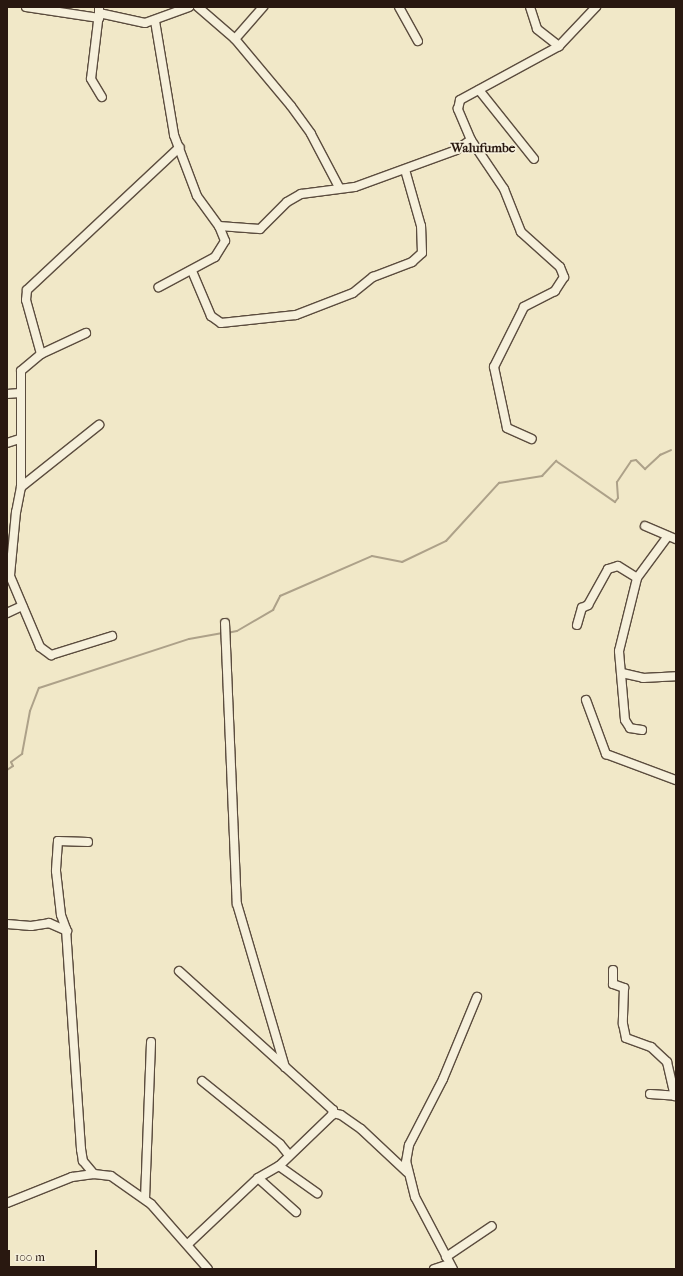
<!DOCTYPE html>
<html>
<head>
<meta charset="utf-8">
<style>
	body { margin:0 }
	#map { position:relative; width:683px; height:1276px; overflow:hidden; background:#f1e8c8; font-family:"IM FELL French Canon",serif }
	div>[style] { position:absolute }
	.stream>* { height:2px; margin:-1px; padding:0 1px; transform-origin:1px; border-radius:1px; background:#ada189 }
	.roads { filter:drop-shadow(1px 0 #5b4c3e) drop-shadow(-1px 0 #5b4c3e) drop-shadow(0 1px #5b4c3e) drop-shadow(0 -1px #5b4c3e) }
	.minor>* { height:8px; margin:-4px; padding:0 4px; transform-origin:4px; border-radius:4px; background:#f6f0db }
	span { translate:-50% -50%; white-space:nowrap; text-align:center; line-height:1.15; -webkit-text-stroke:3.5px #f6f0db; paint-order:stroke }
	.quarter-label { font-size:13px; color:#291810; font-weight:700 }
	.frame { position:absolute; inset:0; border:8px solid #291810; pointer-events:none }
	.scale { position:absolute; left:8px; top:1250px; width:89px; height:18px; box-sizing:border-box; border:2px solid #291810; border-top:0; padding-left:5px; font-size:12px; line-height:14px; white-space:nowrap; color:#291810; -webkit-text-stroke:3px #f6f0db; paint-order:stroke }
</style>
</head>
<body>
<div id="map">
	<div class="stream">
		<div style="left:227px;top:633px;width:10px;rotate:-11deg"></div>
		<div style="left:237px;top:631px;width:42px;rotate:-30.3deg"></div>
		<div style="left:273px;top:610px;width:16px;rotate:-63deg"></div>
		<div style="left:280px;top:596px;width:100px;rotate:-23.5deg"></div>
		<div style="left:372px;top:556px;width:31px;rotate:11deg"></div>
		<div style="left:402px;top:562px;width:49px;rotate:-25.5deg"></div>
		<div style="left:446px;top:541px;width:79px;rotate:-47.6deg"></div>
		<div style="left:499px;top:483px;width:44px;rotate:-9.2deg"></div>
		<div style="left:542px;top:476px;width:21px;rotate:-47deg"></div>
		<div style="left:556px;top:461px;width:72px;rotate:34.8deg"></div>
		<div style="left:615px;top:502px;width:5px;rotate:-53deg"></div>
		<div style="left:618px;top:498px;width:16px;rotate:-94deg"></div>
		<div style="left:617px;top:482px;width:25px;rotate:-56deg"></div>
		<div style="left:631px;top:461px;width:5px;rotate:-11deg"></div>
		<div style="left:636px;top:460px;width:13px;rotate:45deg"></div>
		<div style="left:645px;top:469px;width:21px;rotate:-43deg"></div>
		<div style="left:660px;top:455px;width:12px;rotate:-24deg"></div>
		<div style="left:7px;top:770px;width:7px;rotate:-34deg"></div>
		<div style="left:13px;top:766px;width:4px;rotate:-117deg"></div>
		<div style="left:11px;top:762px;width:14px;rotate:-36deg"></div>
		<div style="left:22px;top:754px;width:44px;rotate:-79.5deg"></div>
		<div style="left:30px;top:711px;width:25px;rotate:-69deg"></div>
		<div style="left:39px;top:688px;width:158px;rotate:-18.1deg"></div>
		<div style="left:189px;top:639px;width:34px;rotate:-10deg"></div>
	</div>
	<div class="roads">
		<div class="minor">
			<div style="left:26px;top:7px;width:74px;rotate:8.6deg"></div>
			<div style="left:99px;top:7px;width:6px;rotate:90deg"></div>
			<div style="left:99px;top:13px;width:47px;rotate:12.3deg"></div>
			<div style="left:145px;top:23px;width:47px;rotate:-20deg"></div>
			<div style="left:198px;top:7px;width:49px;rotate:40.9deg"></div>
			<div style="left:235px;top:39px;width:87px;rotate:50.1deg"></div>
			<div style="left:291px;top:106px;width:34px;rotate:54deg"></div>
			<div style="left:311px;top:134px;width:60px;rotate:62.2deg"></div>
			<div style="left:399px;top:7px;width:39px;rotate:61deg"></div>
			<div style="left:530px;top:7px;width:23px;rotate:72deg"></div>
			<div style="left:537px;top:29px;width:28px;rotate:38deg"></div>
			<div style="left:99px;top:13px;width:66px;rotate:96.9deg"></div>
			<div style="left:91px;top:79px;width:21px;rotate:59deg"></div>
			<div style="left:155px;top:21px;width:116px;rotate:80.5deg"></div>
			<div style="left:174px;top:135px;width:65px;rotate:69.3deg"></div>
			<div style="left:197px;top:196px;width:37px;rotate:54deg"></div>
			<div style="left:219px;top:226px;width:16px;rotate:68deg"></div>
			<div style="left:225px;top:241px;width:19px;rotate:122deg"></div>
			<div style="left:215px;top:257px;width:64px;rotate:151.8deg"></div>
			<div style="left:235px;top:39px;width:43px;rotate:-48.8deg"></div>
			<div style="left:479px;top:90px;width:88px;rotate:51.4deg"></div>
			<div style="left:471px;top:140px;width:59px;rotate:56deg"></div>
			<div style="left:504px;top:189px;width:46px;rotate:68.4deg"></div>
			<div style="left:521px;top:232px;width:52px;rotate:41.9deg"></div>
			<div style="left:560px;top:267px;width:11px;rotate:68deg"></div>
			<div style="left:564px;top:277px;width:17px;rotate:123deg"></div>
			<div style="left:555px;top:291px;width:35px;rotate:153deg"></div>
			<div style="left:524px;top:307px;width:67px;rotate:116.6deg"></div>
			<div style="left:494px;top:367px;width:62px;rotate:78deg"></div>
			<div style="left:507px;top:428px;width:27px;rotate:24deg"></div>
			<div style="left:219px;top:226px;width:41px;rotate:4.2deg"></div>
			<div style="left:260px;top:229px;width:38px;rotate:-45deg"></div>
			<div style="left:287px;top:202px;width:16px;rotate:-30deg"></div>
			<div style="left:301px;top:194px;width:54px;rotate:-7.4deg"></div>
			<div style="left:355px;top:187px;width:108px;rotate:-20.1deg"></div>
			<div style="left:456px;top:150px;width:18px;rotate:-34deg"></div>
			<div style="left:471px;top:140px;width:34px;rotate:-113deg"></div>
			<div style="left:458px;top:109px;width:9px;rotate:-77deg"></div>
			<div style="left:460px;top:100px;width:113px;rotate:-28.6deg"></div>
			<div style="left:559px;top:46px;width:54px;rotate:-46.5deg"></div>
			<div style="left:192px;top:271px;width:49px;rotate:67.1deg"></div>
			<div style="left:211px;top:316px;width:12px;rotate:35deg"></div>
			<div style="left:221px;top:323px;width:75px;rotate:-6.1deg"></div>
			<div style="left:296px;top:315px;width:61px;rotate:-21.1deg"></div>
			<div style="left:353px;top:293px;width:26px;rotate:-39deg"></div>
			<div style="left:373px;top:277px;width:42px;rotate:-21deg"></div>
			<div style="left:412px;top:262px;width:13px;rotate:-42deg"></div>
			<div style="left:422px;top:253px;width:27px;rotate:-92deg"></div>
			<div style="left:421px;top:226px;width:58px;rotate:-105.9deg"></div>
			<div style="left:86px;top:333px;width:50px;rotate:155deg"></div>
			<div style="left:41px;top:354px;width:26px;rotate:140deg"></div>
			<div style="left:21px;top:371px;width:116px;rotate:90deg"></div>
			<div style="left:21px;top:487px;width:25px;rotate:101deg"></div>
			<div style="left:16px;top:512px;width:64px;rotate:95.4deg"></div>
			<div style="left:10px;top:576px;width:77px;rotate:67.1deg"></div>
			<div style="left:40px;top:647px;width:14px;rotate:36deg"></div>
			<div style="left:51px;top:655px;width:64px;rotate:-17.3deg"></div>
			<div style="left:41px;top:354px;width:56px;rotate:-105.5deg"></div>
			<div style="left:26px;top:300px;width:10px;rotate:-84deg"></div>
			<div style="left:27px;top:290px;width:209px;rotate:-43.1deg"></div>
			<div style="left:7px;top:394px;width:13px;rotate:-4deg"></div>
			<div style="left:7px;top:443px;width:13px;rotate:-18deg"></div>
			<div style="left:21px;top:487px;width:100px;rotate:-38.5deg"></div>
			<div style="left:645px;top:526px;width:34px;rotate:23deg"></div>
			<div style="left:7px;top:613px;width:17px;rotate:-25deg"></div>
			<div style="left:225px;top:623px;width:281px;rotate:87.6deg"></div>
			<div style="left:237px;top:904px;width:170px;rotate:73.6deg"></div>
			<div style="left:577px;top:625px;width:18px;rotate:-74deg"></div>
			<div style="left:582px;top:608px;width:7px;rotate:-27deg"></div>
			<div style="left:588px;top:605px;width:41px;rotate:-60.9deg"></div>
			<div style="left:608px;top:569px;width:10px;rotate:-17deg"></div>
			<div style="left:618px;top:566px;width:22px;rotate:32deg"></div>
			<div style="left:622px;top:673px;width:22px;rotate:13deg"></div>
			<div style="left:643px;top:678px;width:33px;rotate:-3deg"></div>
			<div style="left:586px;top:700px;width:58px;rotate:69.7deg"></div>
			<div style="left:606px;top:754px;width:75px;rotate:20.4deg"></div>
			<div style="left:642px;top:730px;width:12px;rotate:-171deg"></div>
			<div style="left:630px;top:728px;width:9px;rotate:-122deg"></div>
			<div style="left:625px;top:720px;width:69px;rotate:-95deg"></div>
			<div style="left:619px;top:651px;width:75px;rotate:-76.1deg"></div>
			<div style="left:637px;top:578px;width:52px;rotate:-53.6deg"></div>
			<div style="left:88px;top:842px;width:30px;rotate:-178deg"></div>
			<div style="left:58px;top:841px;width:30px;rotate:94deg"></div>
			<div style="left:56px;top:871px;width:44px;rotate:83.5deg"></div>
			<div style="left:61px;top:915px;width:15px;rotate:70deg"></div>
			<div style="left:66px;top:929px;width:221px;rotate:86.1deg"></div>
			<div style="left:81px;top:1149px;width:12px;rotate:81deg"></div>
			<div style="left:83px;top:1161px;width:17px;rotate:50deg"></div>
			<div style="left:7px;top:924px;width:24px;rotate:5deg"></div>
			<div style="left:31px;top:926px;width:18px;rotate:-9deg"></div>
			<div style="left:49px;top:923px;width:20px;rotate:24deg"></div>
			<div style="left:613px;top:970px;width:14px;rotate:90deg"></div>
			<div style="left:613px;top:984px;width:12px;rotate:20deg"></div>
			<div style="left:624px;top:988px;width:36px;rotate:92deg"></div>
			<div style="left:623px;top:1024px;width:14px;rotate:78deg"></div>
			<div style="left:626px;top:1038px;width:27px;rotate:20deg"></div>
			<div style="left:651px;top:1047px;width:22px;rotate:43deg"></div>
			<div style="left:667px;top:1062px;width:35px;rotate:77deg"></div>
			<div style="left:179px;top:971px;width:207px;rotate:42.1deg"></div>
			<div style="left:333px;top:1110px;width:5px;rotate:101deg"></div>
			<div style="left:332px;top:1115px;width:74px;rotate:136.1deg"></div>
			<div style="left:279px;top:1166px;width:47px;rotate:35.4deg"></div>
			<div style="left:202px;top:1081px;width:100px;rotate:38.9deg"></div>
			<div style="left:280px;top:1144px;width:14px;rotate:51deg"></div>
			<div style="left:650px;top:1094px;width:26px;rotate:4deg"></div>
			<div style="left:333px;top:1113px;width:8px;rotate:14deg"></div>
			<div style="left:341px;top:1115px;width:24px;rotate:35deg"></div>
			<div style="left:361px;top:1129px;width:63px;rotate:43.1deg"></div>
			<div style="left:258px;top:1178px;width:51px;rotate:41.8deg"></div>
			<div style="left:145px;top:1199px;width:157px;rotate:-87.8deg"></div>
			<div style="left:7px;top:1203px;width:70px;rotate:-21.8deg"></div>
			<div style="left:72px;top:1177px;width:22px;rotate:-8deg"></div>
			<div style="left:94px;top:1174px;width:17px;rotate:7deg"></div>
			<div style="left:111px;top:1176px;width:49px;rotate:35deg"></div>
			<div style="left:151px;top:1204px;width:86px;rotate:48.8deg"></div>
			<div style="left:188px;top:1244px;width:96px;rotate:-43.3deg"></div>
			<div style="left:258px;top:1178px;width:24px;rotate:-30deg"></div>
			<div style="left:446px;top:1257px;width:55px;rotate:-34deg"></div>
			<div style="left:434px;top:1269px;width:16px;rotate:-18deg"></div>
			<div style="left:453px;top:1269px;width:81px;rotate:-117.8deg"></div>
			<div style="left:415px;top:1197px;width:36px;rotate:-104deg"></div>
			<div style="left:406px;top:1162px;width:17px;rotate:-80deg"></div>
			<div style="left:409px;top:1145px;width:74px;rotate:-62.7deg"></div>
			<div style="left:443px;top:1079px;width:89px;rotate:-67.5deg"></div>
		</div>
	</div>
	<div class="quarter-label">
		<span style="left:483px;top:148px">Walufumbe</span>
	</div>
	<div class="frame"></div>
	<div class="scale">100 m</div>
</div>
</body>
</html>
